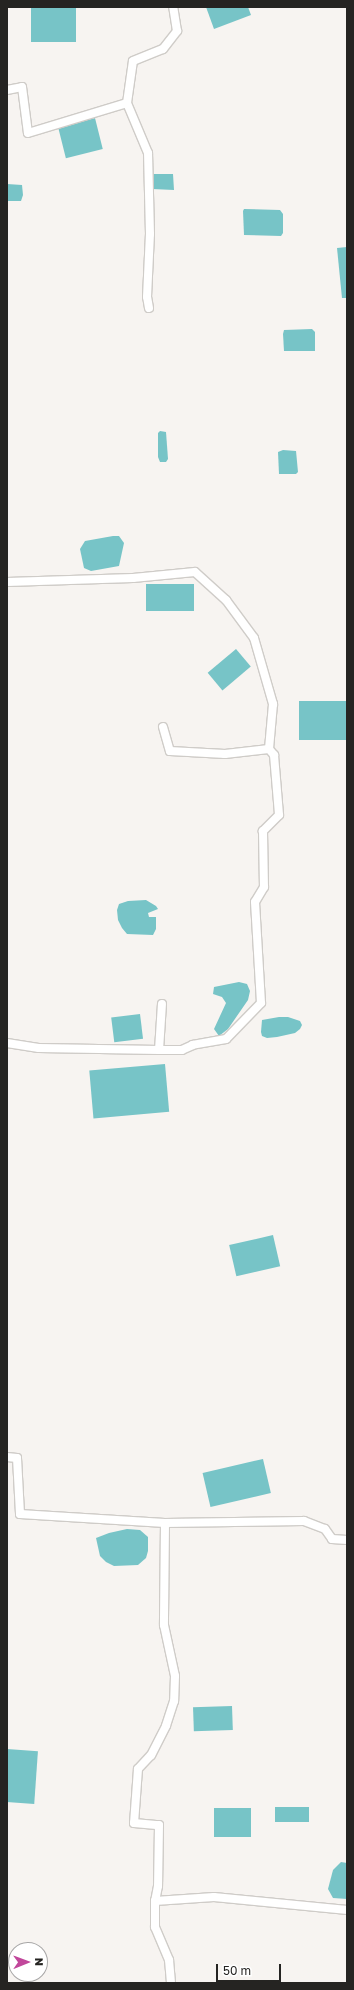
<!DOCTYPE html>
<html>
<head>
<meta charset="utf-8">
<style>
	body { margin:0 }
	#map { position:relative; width:354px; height:1990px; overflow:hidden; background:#f7f4f1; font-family:"Golos Text",sans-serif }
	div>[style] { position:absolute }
	.water>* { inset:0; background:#77c4c7; transform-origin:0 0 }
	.roads { filter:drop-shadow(1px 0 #cfccc8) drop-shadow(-1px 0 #cfccc8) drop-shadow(0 1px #cfccc8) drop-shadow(0 -1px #cfccc8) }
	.minor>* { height:8px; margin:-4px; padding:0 4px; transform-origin:4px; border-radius:4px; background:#fff }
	span { translate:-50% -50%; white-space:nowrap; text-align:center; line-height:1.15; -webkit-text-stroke:3.5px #fff; paint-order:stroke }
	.frame { position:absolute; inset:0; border:8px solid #252422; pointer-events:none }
	.north { position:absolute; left:8px; top:1942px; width:40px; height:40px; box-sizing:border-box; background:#fff; border:1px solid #a8a7a7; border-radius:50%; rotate:89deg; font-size:11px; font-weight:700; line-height:16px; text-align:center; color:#252422 }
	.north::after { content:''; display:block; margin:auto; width:14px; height:18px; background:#c1479b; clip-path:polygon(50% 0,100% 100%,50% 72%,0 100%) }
	.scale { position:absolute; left:216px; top:1964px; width:65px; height:18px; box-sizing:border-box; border:2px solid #252422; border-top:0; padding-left:5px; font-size:12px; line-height:14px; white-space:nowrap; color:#252422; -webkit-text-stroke:3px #fff; paint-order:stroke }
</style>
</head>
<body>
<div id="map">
	<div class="water">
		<div style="left:31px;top:7px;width:45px;height:35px"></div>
		<div style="clip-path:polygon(206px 7px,248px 7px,251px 15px,214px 29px)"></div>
		<div style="left:95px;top:118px;width:32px;height:38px;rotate:76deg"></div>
		<div style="clip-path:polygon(153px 174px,173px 174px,174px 190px,152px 189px)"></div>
		<div style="clip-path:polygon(7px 184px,22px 185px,23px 195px,21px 201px,7px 201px)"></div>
		<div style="clip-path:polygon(244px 209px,280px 210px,283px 214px,283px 233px,281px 236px,244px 235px,243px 211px)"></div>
		<div style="clip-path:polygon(347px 247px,347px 298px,342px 298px,337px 248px)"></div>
		<div style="clip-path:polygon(312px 329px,315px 332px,315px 351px,284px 351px,283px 334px,284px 330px)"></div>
		<div style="clip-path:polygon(160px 431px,166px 432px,168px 459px,166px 462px,160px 462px,158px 457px,158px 433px)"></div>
		<div style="clip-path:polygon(283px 450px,296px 451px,298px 472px,296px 474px,279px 474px,278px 452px)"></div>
		<div style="clip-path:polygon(113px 536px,119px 536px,124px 543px,119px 566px,91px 571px,84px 568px,80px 549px,85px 541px)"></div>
		<div style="left:146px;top:584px;width:48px;height:27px"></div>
		<div style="left:236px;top:649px;width:23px;height:37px;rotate:50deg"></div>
		<div style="left:347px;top:701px;width:39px;height:48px;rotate:90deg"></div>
		<div style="clip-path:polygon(146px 900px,156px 906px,158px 909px,148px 913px,149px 917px,156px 917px,156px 929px,153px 935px,127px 934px,122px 928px,118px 920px,117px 910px,119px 904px,128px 901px)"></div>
		<div style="clip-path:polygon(239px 982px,247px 984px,250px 991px,248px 1000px,228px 1029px,219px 1036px,214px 1029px,226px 1003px,222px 997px,213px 994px,214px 987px)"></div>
		<div style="left:140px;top:1014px;width:25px;height:29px;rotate:83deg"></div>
		<div style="clip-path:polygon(279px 1017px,288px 1017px,300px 1021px,302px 1025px,300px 1029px,295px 1033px,277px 1037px,267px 1038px,262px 1036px,261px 1032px,262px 1020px)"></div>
		<div style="left:165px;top:1064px;width:48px;height:76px;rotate:85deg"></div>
		<div style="left:273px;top:1235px;width:32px;height:45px;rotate:77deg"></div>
		<div style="left:263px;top:1459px;width:35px;height:62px;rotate:77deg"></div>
		<div style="clip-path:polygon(127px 1529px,140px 1530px,148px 1537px,148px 1551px,146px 1558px,138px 1565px,114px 1566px,106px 1562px,100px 1556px,96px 1538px,109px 1533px)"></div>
		<div style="left:232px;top:1706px;width:24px;height:39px;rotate:88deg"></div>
		<div style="left:7px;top:1749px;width:31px;height:53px;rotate:4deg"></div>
		<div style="left:275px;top:1807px;width:34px;height:15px"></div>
		<div style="left:214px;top:1808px;width:37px;height:29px"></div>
		<div style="clip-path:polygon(341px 1862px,347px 1863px,347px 1899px,333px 1898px,328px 1889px,333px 1870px)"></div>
	</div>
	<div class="roads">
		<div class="minor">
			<div style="left:7px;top:90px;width:15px;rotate:-11deg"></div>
			<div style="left:22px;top:87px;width:46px;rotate:82.6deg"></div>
			<div style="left:28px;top:133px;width:103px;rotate:-16.9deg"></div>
			<div style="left:149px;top:308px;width:11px;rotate:-100deg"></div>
			<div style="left:147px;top:297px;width:63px;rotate:-87.3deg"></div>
			<div style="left:150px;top:234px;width:81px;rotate:-91.4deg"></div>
			<div style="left:148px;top:153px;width:54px;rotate:-112.8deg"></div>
			<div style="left:127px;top:103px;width:42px;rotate:-81.9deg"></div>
			<div style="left:133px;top:61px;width:32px;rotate:-22deg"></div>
			<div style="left:163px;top:49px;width:23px;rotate:-52deg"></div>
			<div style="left:177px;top:31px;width:24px;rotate:-99deg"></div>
			<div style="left:7px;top:582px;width:126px;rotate:-1.8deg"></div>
			<div style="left:133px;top:578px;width:62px;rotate:-5.5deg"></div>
			<div style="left:195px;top:572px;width:42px;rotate:42.1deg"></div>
			<div style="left:226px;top:600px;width:47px;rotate:53.6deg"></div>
			<div style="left:254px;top:638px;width:69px;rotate:73.9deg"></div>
			<div style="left:273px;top:704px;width:45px;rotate:95.1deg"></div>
			<div style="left:269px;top:749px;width:8px;rotate:50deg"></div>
			<div style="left:274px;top:755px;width:60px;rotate:85.2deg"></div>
			<div style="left:279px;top:815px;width:23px;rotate:135deg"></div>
			<div style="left:263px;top:831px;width:56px;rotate:89deg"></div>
			<div style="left:264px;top:887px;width:17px;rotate:121deg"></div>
			<div style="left:255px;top:902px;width:101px;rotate:86.6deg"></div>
			<div style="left:261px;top:1003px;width:50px;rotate:134.2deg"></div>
			<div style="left:226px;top:1039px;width:34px;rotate:170deg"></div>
			<div style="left:193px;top:1045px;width:12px;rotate:156deg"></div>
			<div style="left:182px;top:1050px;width:23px;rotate:180deg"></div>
			<div style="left:159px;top:1050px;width:46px;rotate:-86.3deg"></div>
			<div style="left:163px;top:727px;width:25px;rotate:74deg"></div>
			<div style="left:170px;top:751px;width:55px;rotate:3.1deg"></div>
			<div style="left:225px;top:754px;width:44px;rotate:-6.5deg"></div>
			<div style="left:7px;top:1043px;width:32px;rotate:9deg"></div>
			<div style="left:39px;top:1048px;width:120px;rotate:1deg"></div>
			<div style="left:7px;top:1457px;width:10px;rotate:6deg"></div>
			<div style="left:17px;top:1458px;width:56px;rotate:86.9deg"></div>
			<div style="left:20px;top:1514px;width:145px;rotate:3.6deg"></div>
			<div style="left:165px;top:1523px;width:139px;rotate:-0.8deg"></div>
			<div style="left:304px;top:1521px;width:22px;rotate:21deg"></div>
			<div style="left:325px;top:1529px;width:12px;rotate:55deg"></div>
			<div style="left:332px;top:1539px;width:15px;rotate:4deg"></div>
			<div style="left:165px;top:1523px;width:102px;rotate:90.6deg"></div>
			<div style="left:164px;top:1625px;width:52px;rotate:77.8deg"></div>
			<div style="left:175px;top:1676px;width:25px;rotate:92deg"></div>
			<div style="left:174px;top:1701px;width:26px;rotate:108deg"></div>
			<div style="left:166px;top:1726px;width:33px;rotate:117deg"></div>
			<div style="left:151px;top:1755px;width:19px;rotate:133deg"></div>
			<div style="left:138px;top:1769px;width:54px;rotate:94.2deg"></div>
			<div style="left:134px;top:1823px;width:25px;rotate:5deg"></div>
			<div style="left:159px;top:1825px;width:61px;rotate:90.9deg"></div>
			<div style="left:158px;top:1886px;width:15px;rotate:101deg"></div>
			<div style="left:155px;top:1901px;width:26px;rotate:90deg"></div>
			<div style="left:155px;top:1927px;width:36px;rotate:67deg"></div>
			<div style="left:169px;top:1960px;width:23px;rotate:85deg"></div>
			<div style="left:155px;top:1901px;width:59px;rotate:-3.9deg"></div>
			<div style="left:214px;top:1897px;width:134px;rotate:5.6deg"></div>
		</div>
	</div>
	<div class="frame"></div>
	<div class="north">N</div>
	<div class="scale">50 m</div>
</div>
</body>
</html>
